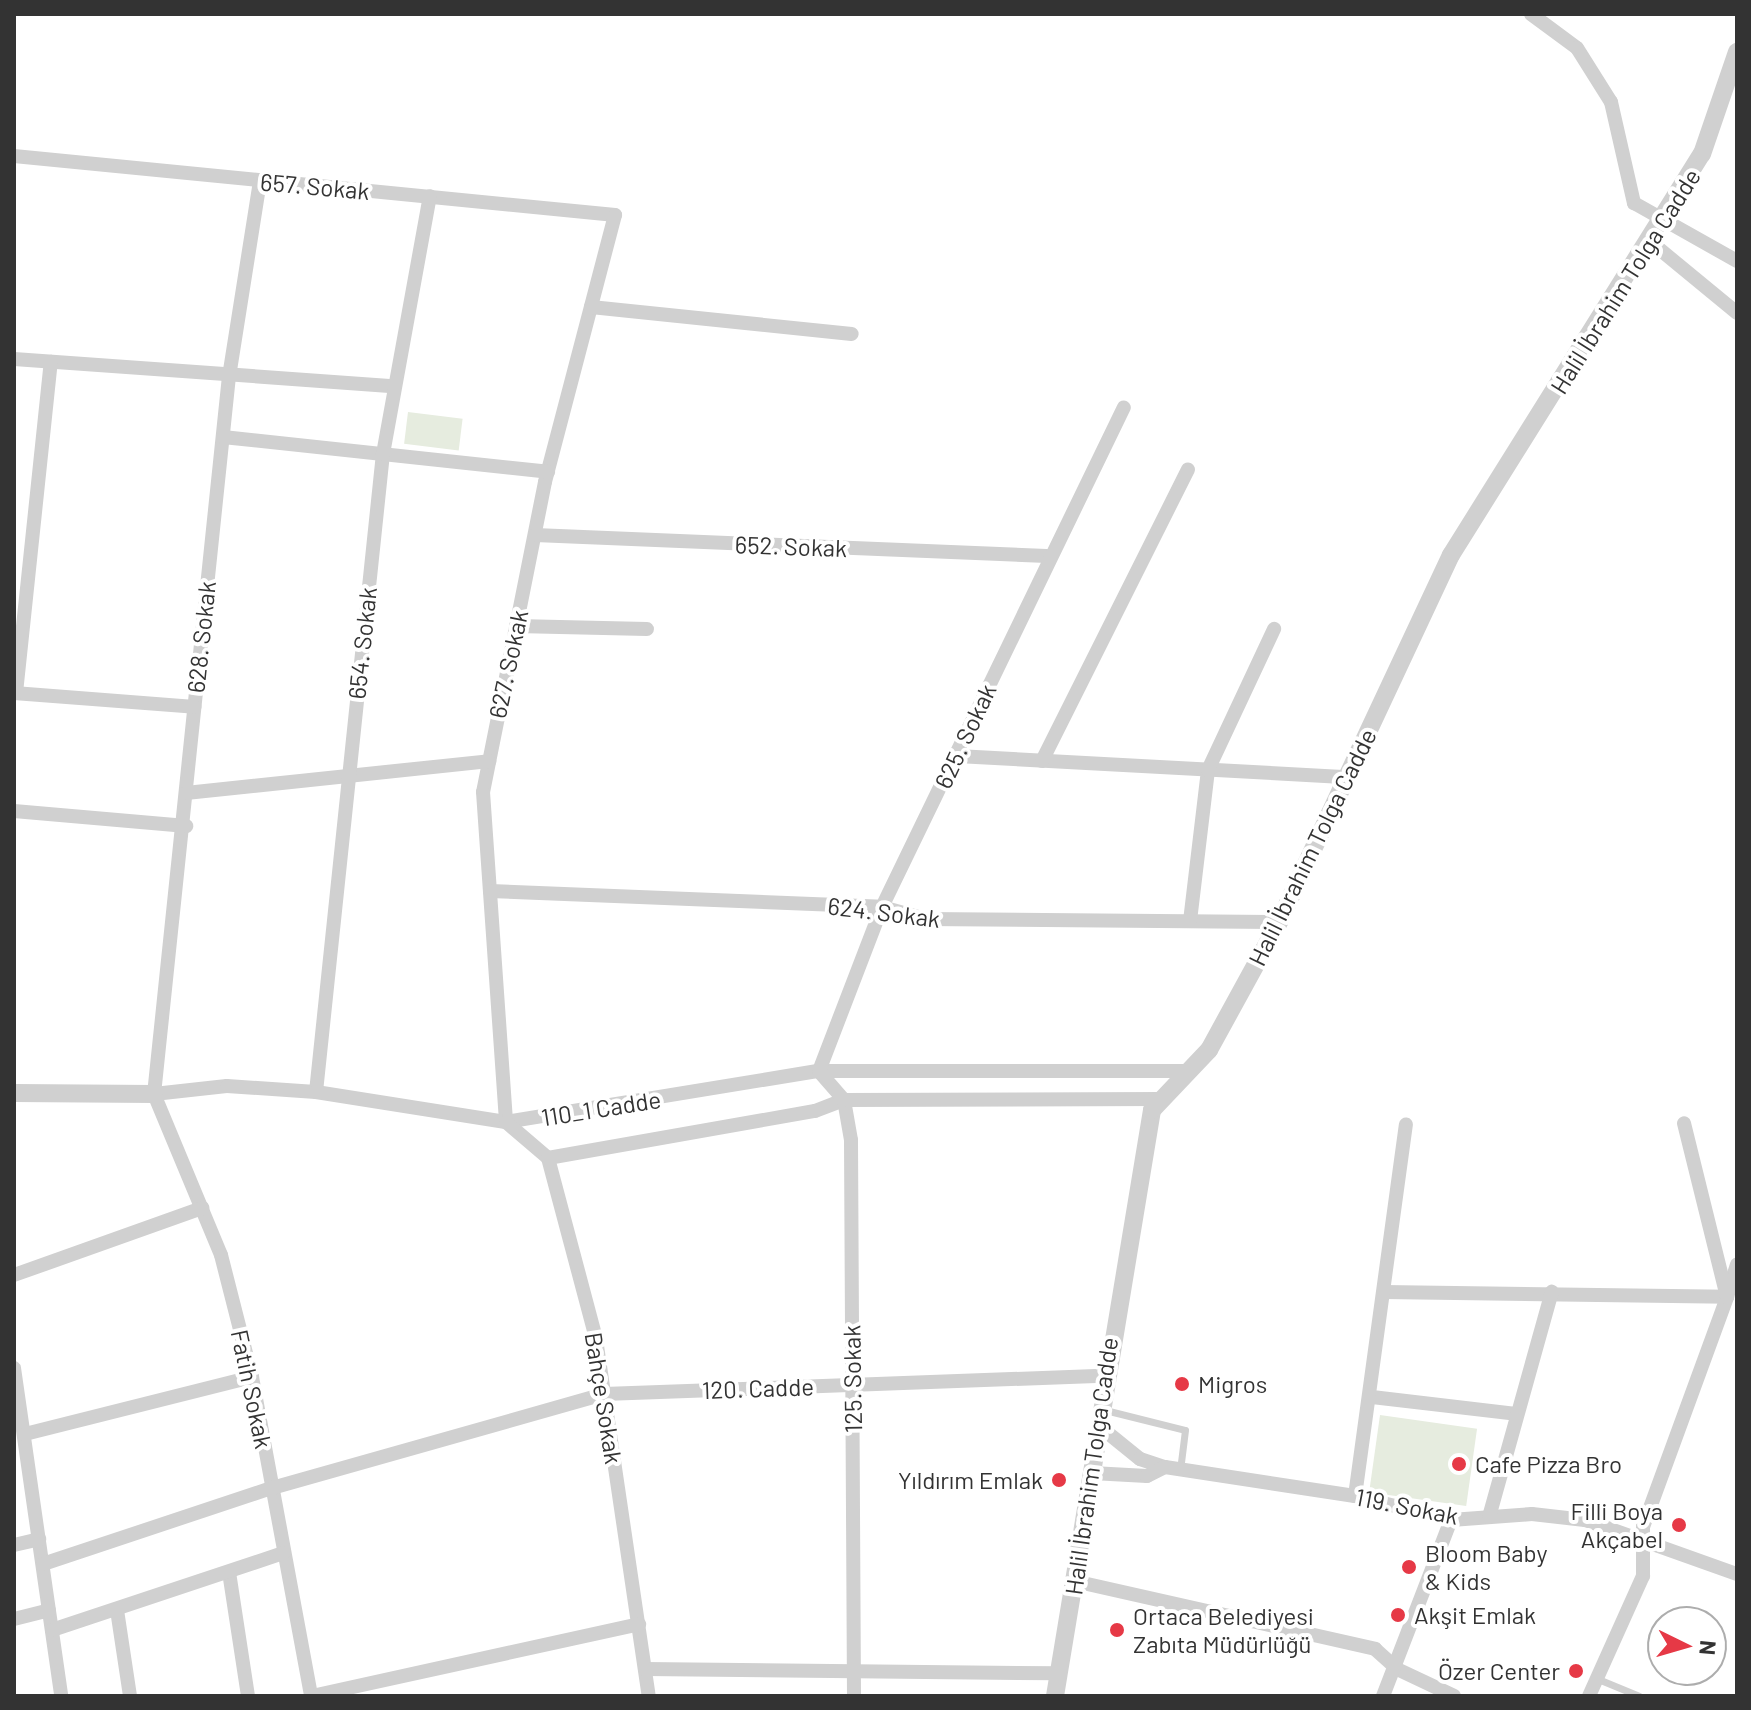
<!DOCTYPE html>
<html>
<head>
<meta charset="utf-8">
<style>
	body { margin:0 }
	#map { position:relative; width:1751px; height:1710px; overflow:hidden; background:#fff; font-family:Barlow,sans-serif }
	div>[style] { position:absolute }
	.green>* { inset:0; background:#e6ecdf; transform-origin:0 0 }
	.service>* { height:7px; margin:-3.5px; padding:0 3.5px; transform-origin:3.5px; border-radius:3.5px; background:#d0d0d0 }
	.minor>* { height:14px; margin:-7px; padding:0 7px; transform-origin:7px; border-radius:7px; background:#d0d0d0 }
	.tertiary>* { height:18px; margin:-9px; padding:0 9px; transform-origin:9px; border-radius:9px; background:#d0d0d0 }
	.dots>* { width:22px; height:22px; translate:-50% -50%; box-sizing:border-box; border:4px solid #fff; border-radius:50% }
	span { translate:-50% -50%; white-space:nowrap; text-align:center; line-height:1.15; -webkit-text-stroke:8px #fff; paint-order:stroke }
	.street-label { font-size:24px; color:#333 }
	.poi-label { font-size:24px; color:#333 }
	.left { translate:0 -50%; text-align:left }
	.right { translate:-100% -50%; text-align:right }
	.frame { position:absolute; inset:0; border:16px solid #333; pointer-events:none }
	.north { position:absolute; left:1647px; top:1606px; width:80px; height:80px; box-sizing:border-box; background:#fff; border:2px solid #adadad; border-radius:50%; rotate:95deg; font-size:22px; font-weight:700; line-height:32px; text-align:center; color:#333 }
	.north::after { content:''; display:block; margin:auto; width:28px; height:36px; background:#e63946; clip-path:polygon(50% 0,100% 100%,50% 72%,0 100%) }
</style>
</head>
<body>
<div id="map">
	<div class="green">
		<div style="left:408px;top:412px;width:55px;height:32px;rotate:7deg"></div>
		<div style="left:1380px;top:1415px;width:98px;height:78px;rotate:8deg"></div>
	</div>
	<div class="service">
		<div style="left:1105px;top:1410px;width:82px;rotate:14deg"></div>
		<div style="left:1185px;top:1430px;width:40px;rotate:97.1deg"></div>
		<div style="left:1598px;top:1679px;width:44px;rotate:22.5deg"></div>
	</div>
	<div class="minor">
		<div style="left:1531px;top:14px;width:57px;rotate:36.5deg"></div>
		<div style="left:1577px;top:48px;width:64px;rotate:57.8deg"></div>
		<div style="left:1611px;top:102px;width:104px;rotate:77.2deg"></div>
		<div style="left:1634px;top:203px;width:118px;rotate:29.4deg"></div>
		<div style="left:14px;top:156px;width:604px;rotate:5.61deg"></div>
		<div style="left:615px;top:215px;width:276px;rotate:104.7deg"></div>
		<div style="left:545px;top:482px;width:316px;rotate:101.3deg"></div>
		<div style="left:483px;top:792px;width:331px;rotate:86deg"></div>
		<div style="left:260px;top:181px;width:197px;rotate:99deg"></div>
		<div style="left:229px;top:376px;width:722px;rotate:95.96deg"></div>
		<div style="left:154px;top:1094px;width:174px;rotate:67.4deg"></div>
		<div style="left:221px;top:1255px;width:126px;rotate:75.7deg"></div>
		<div style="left:252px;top:1377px;width:324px;rotate:79.5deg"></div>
		<div style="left:1652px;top:243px;width:110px;rotate:39.5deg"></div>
		<div style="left:591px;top:307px;width:262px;rotate:5.9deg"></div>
		<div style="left:14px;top:359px;width:380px;rotate:4.1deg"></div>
		<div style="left:223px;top:437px;width:327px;rotate:6.1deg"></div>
		<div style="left:535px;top:535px;width:512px;rotate:2.35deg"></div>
		<div style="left:516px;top:626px;width:131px;rotate:1.3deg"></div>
		<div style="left:14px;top:693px;width:181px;rotate:4.4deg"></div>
		<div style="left:16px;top:693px;width:333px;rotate:-84deg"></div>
		<div style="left:957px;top:756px;width:391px;rotate:3.1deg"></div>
		<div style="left:1042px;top:761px;width:326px;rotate:-63.4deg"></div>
		<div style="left:186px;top:793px;width:305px;rotate:-6deg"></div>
		<div style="left:14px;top:811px;width:173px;rotate:5deg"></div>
		<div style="left:490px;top:891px;width:392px;rotate:2.3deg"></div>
		<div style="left:882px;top:907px;width:45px;rotate:15.6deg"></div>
		<div style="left:925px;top:919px;width:354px;rotate:0.5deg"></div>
		<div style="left:1190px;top:921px;width:152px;rotate:-83.2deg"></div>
		<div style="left:1208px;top:770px;width:156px;rotate:-64.9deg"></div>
		<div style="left:316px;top:1092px;width:642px;rotate:-84.01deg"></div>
		<div style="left:383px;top:454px;width:262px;rotate:-79.7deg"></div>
		<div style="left:154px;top:1094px;width:73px;rotate:-6.3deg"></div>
		<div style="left:227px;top:1086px;width:89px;rotate:3.9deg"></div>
		<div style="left:316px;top:1092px;width:192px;rotate:9deg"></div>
		<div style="left:506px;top:1122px;width:317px;rotate:-9.3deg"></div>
		<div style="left:819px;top:1071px;width:371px"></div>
		<div style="left:506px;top:1122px;width:55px;rotate:40.6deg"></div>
		<div style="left:548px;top:1158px;width:187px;rotate:75.1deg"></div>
		<div style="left:596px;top:1339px;width:361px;rotate:81.6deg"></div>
		<div style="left:548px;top:1158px;width:271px;rotate:-10deg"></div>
		<div style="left:815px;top:1111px;width:31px;rotate:-21deg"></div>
		<div style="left:844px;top:1100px;width:318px;rotate:-0.2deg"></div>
		<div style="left:14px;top:1275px;width:200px;rotate:-19.6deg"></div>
		<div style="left:1384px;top:1292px;width:343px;rotate:0.8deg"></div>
		<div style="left:1727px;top:1297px;width:34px;rotate:-73deg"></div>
		<div style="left:14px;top:1368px;width:331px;rotate:81.8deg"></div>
		<div style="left:1372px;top:1397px;width:145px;rotate:6.7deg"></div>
		<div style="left:1098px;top:1425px;width:54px;rotate:39deg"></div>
		<div style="left:1140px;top:1459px;width:26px;rotate:18deg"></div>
		<div style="left:1165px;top:1467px;width:192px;rotate:8.7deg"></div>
		<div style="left:1355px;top:1496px;width:99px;rotate:14deg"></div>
		<div style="left:1451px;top:1520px;width:81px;rotate:-4.2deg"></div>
		<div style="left:1532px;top:1514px;width:53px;rotate:6.5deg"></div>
		<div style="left:1585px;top:1520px;width:161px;rotate:19.6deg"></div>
		<div style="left:25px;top:1434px;width:234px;rotate:-14.1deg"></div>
		<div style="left:1092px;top:1473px;width:55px;rotate:3.1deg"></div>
		<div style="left:1147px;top:1476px;width:20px;rotate:-27deg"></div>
		<div style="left:1355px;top:1496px;width:375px;rotate:-82.2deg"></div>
		<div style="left:1489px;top:1517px;width:234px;rotate:-74.4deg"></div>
		<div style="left:14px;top:1545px;width:26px;rotate:-13deg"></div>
		<div style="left:43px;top:1564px;width:241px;rotate:-18.4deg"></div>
		<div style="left:272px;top:1488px;width:345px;rotate:-15.8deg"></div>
		<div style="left:604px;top:1394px;width:499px;rotate:-2.1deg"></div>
		<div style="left:229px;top:1572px;width:125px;rotate:81.3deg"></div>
		<div style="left:1074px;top:1581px;width:309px;rotate:12.7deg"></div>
		<div style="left:1375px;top:1649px;width:30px;rotate:42deg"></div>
		<div style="left:1397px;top:1669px;width:63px;rotate:25.3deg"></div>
		<div style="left:117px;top:1610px;width:87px;rotate:81.4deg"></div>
		<div style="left:14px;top:1619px;width:36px;rotate:-14deg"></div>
		<div style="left:52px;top:1630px;width:244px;rotate:-18.4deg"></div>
		<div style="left:645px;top:1669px;width:414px;rotate:0.6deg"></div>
		<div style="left:312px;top:1696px;width:335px;rotate:-12.4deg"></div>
		<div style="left:854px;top:1696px;width:556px;rotate:-90.31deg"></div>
		<div style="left:851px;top:1140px;width:41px;rotate:-99.9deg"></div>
		<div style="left:844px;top:1100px;width:38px;rotate:-131deg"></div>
		<div style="left:819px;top:1071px;width:176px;rotate:-69deg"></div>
		<div style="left:882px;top:907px;width:555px;rotate:-64.17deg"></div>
		<div style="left:1383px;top:1696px;width:189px;rotate:-68.9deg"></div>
		<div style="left:1589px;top:1696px;width:132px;rotate:-65.8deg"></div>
		<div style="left:1643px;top:1576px;width:49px;rotate:-90deg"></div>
		<div style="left:1643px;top:1527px;width:245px;rotate:-69.9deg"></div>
		<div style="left:1727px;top:1297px;width:179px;rotate:-103.9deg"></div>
	</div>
	<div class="tertiary">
		<div style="left:14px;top:1093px;width:140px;rotate:0.4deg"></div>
		<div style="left:1055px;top:1696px;width:594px;rotate:-80.6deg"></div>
		<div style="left:1152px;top:1110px;width:83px;rotate:-46.5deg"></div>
		<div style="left:1209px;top:1050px;width:146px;rotate:-61.3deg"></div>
		<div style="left:1279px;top:922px;width:405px;rotate:-64.9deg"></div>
		<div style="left:1451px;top:555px;width:473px;rotate:-58deg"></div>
		<div style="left:1702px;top:154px;width:108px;rotate:-71.1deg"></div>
	</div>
	<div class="dots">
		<div style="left:1182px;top:1384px;background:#e63946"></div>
		<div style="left:1459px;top:1464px;background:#e63946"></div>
		<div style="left:1059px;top:1480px;background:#e63946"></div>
		<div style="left:1679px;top:1525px;background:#e63946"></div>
		<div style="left:1409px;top:1567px;background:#e63946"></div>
		<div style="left:1398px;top:1615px;background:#e63946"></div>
		<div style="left:1117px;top:1630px;background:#e63946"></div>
		<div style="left:1576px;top:1671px;background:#e63946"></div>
	</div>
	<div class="street-label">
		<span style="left:315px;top:186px;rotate:5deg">657. Sokak</span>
		<span style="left:1625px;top:281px;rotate:-58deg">Halil İbrahim Tolga Cadde</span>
		<span style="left:791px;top:546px;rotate:2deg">652. Sokak</span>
		<span style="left:201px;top:637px;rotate:-84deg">628. Sokak</span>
		<span style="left:362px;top:643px;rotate:-84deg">654. Sokak</span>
		<span style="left:508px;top:664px;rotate:-78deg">627. Sokak</span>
		<span style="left:965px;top:736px;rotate:-65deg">625. Sokak</span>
		<span style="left:1312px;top:847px;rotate:-64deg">Halil İbrahim Tolga Cadde</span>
		<span style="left:884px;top:912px;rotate:7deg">624. Sokak</span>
		<span style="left:601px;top:1108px;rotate:-9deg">110_1 Cadde</span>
		<span style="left:852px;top:1379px;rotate:-91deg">125. Sokak</span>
		<span style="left:758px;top:1388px;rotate:-2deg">120. Cadde</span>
		<span style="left:252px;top:1389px;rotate:78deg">Fatih Sokak</span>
		<span style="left:604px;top:1398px;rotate:81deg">Bahçe Sokak</span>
		<span style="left:1091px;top:1466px;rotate:-82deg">Halil İbrahim Tolga Cadde</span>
		<span style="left:1407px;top:1506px;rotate:11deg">119. Sokak</span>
	</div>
	<div class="poi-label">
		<span class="left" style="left:1198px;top:1384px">Migros</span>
		<span class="left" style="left:1475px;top:1464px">Cafe Pizza Bro</span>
		<span class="right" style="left:1043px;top:1480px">Yıldırım Emlak</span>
		<span class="right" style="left:1663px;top:1525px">Filli Boya<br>Akçabel</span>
		<span class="left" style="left:1425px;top:1567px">Bloom Baby<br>&amp; Kids</span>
		<span class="left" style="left:1414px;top:1615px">Akşit Emlak</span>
		<span class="left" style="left:1133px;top:1630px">Ortaca Belediyesi<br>Zabıta Müdürlüğü</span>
		<span class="right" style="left:1560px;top:1671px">Özer Center</span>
	</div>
	<div class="frame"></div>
	<div class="north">N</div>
</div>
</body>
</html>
